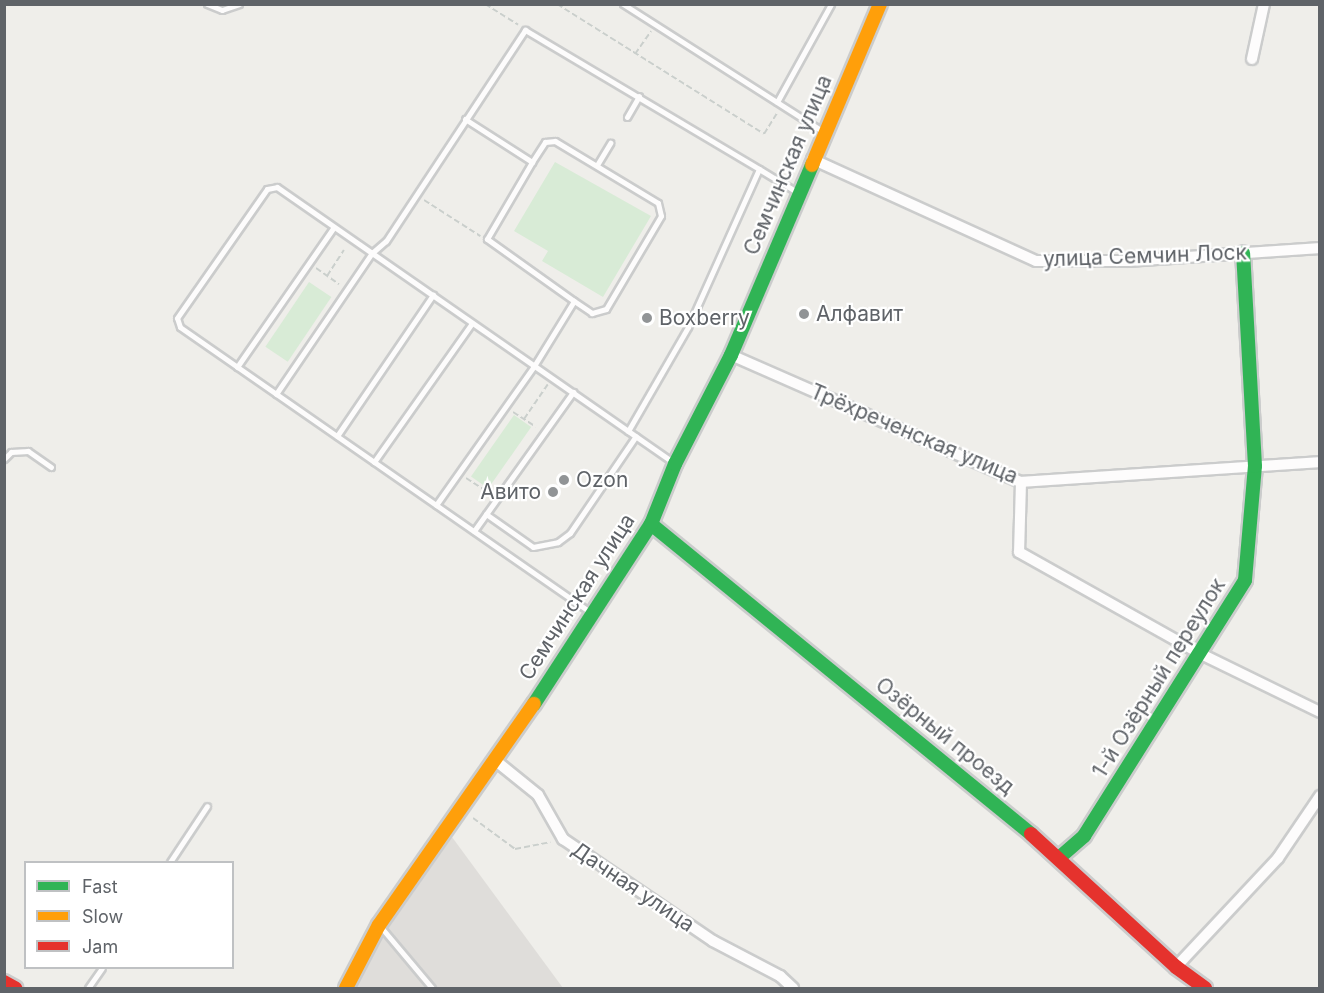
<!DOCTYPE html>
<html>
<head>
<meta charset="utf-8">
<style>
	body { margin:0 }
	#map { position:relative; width:1324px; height:993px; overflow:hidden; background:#efeeea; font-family:Inter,sans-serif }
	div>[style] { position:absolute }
	.industrial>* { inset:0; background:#dfddda }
	.green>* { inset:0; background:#d8ebd6; transform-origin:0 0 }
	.path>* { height:2px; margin-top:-1px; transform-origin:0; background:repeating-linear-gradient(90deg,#cacfcc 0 6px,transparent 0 9px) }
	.roads { filter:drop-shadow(2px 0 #cbcccc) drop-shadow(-2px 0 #cbcccc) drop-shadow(0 2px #cbcccc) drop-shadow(0 -2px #cbcccc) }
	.lane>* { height:5px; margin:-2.5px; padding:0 2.5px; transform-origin:2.5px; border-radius:2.5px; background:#fdfcfc }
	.street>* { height:10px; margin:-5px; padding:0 5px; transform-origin:5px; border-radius:5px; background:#fdfcfc }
	.fast>* { height:14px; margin:-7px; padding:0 7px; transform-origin:7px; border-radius:7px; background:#30b455 }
	.slow>* { height:14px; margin:-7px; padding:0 7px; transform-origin:7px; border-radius:7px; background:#ff9f0a }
	.jam>* { height:14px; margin:-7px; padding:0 7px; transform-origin:7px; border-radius:7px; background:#e5322d }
	.dots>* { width:16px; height:16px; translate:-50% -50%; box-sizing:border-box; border:3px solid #fff; border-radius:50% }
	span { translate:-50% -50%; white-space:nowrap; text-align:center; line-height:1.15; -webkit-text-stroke:4.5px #fff; paint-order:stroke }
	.street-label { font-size:21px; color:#5f6368 }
	.poi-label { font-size:21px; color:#5f6368 }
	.left { translate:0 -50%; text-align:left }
	.right { translate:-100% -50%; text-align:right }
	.frame { position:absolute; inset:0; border:6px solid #5f6368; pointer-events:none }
	.legend { position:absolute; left:24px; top:861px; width:210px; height:108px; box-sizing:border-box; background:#fff; border:2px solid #bfc1c3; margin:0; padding:8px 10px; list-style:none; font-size:18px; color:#5f6368 }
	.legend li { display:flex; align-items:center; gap:12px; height:30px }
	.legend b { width:30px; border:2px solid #bfc1c3 }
</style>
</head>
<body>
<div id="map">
	<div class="industrial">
		<div style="clip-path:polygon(452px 837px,563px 988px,356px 988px,380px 940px)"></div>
	</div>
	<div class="green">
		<div style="clip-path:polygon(555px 162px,651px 216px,603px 297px,542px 261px,548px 251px,514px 231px)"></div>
		<div style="left:309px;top:282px;width:27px;height:78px;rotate:34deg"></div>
		<div style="left:514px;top:415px;width:21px;height:75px;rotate:35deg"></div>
	</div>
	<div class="path">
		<div style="left:485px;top:4px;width:39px;rotate:32deg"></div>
		<div style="left:557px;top:4px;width:244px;rotate:32.1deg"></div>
		<div style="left:764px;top:134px;width:25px;rotate:-58deg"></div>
		<div style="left:635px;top:54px;width:28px;rotate:-55deg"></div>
		<div style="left:424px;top:200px;width:67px;rotate:32.7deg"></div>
		<div style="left:316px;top:268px;width:28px;rotate:35deg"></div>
		<div style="left:327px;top:276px;width:31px;rotate:-57deg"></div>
		<div style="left:513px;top:412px;width:27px;rotate:33deg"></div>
		<div style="left:524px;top:419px;width:42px;rotate:-55.6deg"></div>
		<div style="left:466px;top:478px;width:27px;rotate:33deg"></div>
		<div style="left:473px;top:818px;width:52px;rotate:36.4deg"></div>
		<div style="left:515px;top:849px;width:36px;rotate:-11deg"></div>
	</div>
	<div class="roads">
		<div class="lane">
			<div style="left:207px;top:4px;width:16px;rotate:22deg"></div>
			<div style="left:222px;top:10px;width:18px;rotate:-19deg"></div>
			<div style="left:623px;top:4px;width:236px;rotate:32.5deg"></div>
			<div style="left:777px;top:102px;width:112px;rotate:-61.1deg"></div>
			<div style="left:627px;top:117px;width:24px;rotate:-60deg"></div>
			<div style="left:465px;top:119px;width:80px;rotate:32.7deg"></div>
			<div style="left:532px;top:162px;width:24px;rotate:-57deg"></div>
			<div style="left:545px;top:142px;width:10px;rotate:-6deg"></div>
			<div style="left:555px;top:141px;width:120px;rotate:31deg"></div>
			<div style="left:658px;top:203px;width:13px;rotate:77deg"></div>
			<div style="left:661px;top:216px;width:108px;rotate:120.6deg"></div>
			<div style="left:606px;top:309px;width:15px;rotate:164deg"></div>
			<div style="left:592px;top:313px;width:22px;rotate:-146deg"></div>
			<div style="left:597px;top:165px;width:26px;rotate:-59deg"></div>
			<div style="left:237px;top:367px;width:170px;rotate:-55.3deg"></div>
			<div style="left:276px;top:394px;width:171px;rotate:-55.8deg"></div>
			<div style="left:372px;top:253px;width:18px;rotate:-41deg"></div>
			<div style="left:386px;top:241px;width:253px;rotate:-56.6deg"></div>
			<div style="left:525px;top:30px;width:272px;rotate:30.7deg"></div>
			<div style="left:628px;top:431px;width:120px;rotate:-60deg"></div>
			<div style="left:688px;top:327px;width:173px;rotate:-65.8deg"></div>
			<div style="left:759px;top:169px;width:44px;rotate:31.2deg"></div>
			<div style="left:337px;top:436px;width:171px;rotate:-55.8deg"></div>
			<div style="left:4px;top:459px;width:10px;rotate:-45deg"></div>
			<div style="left:11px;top:452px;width:17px;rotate:-3deg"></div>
			<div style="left:28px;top:451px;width:28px;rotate:35deg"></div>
			<div style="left:374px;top:462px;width:170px;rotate:-54.8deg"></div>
			<div style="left:436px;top:505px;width:170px;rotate:-54.8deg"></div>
			<div style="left:534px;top:366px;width:76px;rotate:-58.4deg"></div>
			<div style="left:574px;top:301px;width:107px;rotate:-144.5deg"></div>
			<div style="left:487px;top:239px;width:89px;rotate:-59.7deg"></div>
			<div style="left:486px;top:514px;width:57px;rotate:35.1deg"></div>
			<div style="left:533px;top:547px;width:25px;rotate:-11deg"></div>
			<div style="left:558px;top:542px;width:15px;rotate:-37deg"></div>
			<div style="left:570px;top:533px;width:117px;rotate:-55.8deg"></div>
			<div style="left:474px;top:531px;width:171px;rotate:-54.5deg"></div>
			<div style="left:590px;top:612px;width:499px;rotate:-145.2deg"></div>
			<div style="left:180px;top:327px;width:9px;rotate:-108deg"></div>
			<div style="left:177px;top:318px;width:157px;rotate:-55.1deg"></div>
			<div style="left:267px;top:189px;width:10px;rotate:-11deg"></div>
			<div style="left:277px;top:187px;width:484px;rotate:34.8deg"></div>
			<div style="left:170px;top:862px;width:67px;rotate:-56.5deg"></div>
			<div style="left:380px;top:926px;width:81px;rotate:50deg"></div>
			<div style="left:88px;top:988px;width:24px;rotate:-55deg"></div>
		</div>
		<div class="street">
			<div style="left:1252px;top:59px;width:56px;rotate:-77.7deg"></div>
			<div style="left:812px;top:159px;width:246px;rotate:24.5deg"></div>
			<div style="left:1036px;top:261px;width:93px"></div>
			<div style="left:1129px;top:261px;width:191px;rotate:-3.9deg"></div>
			<div style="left:731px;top:355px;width:317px;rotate:23.7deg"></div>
			<div style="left:1021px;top:482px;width:300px;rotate:-3.8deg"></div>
			<div style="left:1021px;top:482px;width:70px;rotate:91.6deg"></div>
			<div style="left:1019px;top:552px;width:206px;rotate:29.3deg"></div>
			<div style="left:1199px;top:653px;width:135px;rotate:26deg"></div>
			<div style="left:496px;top:761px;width:54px;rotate:39deg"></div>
			<div style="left:538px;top:795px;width:51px;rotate:60.4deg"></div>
			<div style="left:563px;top:839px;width:181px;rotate:34.2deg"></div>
			<div style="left:713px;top:941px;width:76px;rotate:27.6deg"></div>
			<div style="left:780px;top:976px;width:18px;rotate:43deg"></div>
			<div style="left:1176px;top:967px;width:149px;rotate:-46.9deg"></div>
			<div style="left:1278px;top:858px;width:75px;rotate:-55.9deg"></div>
		</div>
		<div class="fast">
			<div style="left:651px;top:524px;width:490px;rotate:39.2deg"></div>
			<div style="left:534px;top:704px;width:215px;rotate:-57deg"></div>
			<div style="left:651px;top:524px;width:65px;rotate:-68.2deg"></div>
			<div style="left:675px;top:464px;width:123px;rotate:-62.8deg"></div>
			<div style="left:731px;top:355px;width:207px;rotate:-66.9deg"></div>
			<div style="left:1060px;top:857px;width:32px;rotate:-41deg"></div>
			<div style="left:1084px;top:836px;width:302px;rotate:-57.8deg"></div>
			<div style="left:1245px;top:580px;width:114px;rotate:-85deg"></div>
			<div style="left:1255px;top:466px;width:213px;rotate:-93.2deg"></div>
		</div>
		<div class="slow">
			<div style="left:812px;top:165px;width:175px;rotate:-67.1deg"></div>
			<div style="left:346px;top:988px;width:71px;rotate:-62.4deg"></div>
			<div style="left:379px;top:925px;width:270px;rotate:-55deg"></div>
		</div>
		<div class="jam">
			<div style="left:1031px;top:834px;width:197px;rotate:42.5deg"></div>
			<div style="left:1176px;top:967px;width:36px;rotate:36deg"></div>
			<div style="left:4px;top:982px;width:13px;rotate:29deg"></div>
		</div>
	</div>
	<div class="dots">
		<div style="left:804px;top:314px;background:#919496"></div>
		<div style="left:647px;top:318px;background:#919496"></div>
		<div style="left:564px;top:480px;background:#919496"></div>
		<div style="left:553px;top:492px;background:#919496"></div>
	</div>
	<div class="street-label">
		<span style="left:788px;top:165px;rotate:-67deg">Семчинская улица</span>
		<span style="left:1145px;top:256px;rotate:-2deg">улица Семчин Лоск</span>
		<span style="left:914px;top:434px;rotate:23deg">Трёхреченская улица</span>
		<span style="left:577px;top:597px;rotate:-57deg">Семчинская улица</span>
		<span style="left:1159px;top:678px;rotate:-58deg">1-й Озёрный переулок</span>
		<span style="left:945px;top:736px;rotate:39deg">Озёрный проезд</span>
		<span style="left:633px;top:887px;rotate:34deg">Дачная улица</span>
	</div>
	<div class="poi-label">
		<span class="left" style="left:816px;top:314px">Алфавит</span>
		<span class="left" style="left:659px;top:318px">Boxberry</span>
		<span class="left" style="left:576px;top:480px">Ozon</span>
		<span class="right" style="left:541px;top:492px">Авито</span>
	</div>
	<div class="frame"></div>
	<ul class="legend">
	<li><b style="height:8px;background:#30b455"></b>Fast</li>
	<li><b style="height:8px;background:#ff9f0a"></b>Slow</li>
	<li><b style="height:8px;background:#e5322d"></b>Jam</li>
	</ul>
</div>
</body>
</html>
